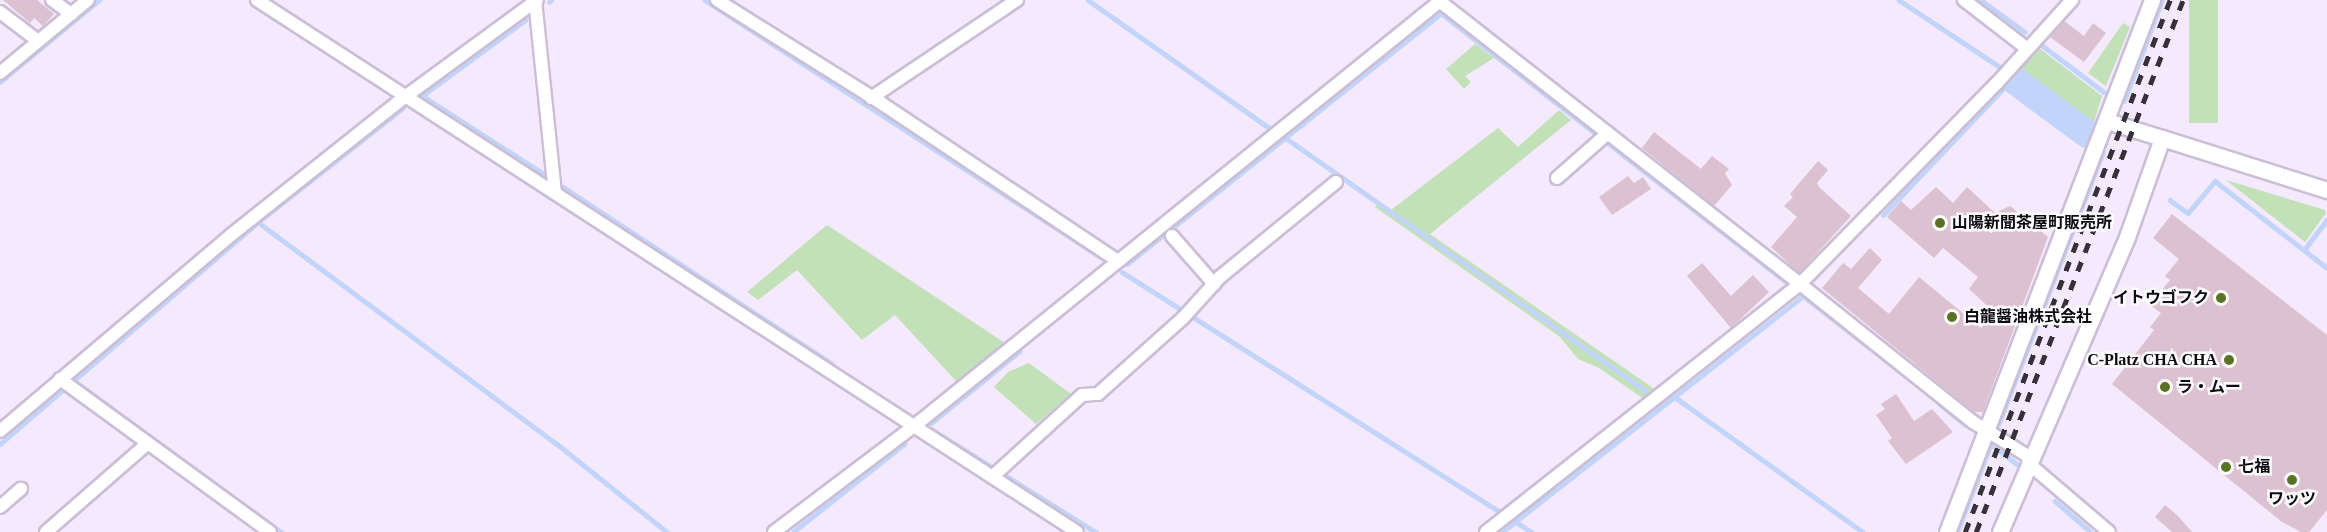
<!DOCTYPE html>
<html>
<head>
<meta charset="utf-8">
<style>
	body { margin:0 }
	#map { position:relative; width:2327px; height:532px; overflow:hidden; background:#f4e9fd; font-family:"Times New Roman","Noto Sans JP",serif }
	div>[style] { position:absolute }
	.green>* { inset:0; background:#c3e1b8; transform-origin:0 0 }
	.stream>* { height:4.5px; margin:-2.25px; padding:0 2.25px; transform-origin:2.25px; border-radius:2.25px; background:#c2d4f9 }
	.river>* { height:28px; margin:-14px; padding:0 14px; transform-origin:14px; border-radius:14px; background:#c2d4f9 }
	.building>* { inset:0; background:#dcc1d0 }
	.roads { filter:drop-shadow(2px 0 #cbbed6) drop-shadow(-2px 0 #cbbed6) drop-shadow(0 2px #cbbed6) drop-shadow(0 -2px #cbbed6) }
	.minor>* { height:12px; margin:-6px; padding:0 6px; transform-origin:6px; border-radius:6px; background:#fff }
	.tertiary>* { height:15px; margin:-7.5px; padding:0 7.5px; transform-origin:7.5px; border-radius:7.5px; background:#fff }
	.rail>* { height:4.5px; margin-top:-2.25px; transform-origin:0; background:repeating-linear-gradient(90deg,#35303a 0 10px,transparent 0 20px) }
	.dots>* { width:16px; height:16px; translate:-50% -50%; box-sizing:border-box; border:3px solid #fbfbfb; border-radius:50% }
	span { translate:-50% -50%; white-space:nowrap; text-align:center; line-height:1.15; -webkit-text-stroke:5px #fbfbfb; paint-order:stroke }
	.poi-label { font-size:16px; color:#0e0a12; font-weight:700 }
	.left { translate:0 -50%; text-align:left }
	.right { translate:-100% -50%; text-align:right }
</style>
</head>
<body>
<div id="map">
	<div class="green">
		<div style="left:2189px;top:0;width:29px;height:123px"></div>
		<div style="clip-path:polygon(2123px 23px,2130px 27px,2106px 86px,2088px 73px)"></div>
		<div style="clip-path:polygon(1475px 44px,1494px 58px,1465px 76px,1471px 82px,1464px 89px,1446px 69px)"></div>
		<div style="clip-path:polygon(2035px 45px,2102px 96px,2092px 129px,2015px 72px)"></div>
		<div style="clip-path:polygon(1559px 110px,1571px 120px,1430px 234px,1656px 390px,1644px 399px,1599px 368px,1578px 359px,1560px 337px,1375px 207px,1378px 202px,1391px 210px,1498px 128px,1518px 147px)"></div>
		<div style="clip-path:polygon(2226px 180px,2325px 210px,2326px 213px,2305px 242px)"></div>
		<div style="clip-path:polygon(827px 225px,1005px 343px,957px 382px,895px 315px,862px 340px,797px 270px,758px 300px,747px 292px)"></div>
		<div style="clip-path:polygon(1029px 363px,1071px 394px,1036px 424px,994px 387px,1008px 372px)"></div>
	</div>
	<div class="stream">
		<div style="left:705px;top:0;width:477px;rotate:33deg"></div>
		<div style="left:1088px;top:0;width:224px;rotate:35.2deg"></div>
		<div style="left:1899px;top:0;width:121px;rotate:33.6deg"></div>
		<div style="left:1981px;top:0;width:54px;rotate:36deg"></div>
		<div style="left:549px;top:2px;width:3px;rotate:-45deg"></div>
		<div style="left:2039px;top:43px;width:81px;rotate:37deg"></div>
		<div style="left:0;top:82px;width:129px;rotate:-39.6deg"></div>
		<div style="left:424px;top:97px;width:146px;rotate:32.7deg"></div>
		<div style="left:419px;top:98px;width:132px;rotate:-36.3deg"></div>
		<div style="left:2124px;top:101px;width:108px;rotate:-69.4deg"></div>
		<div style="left:1286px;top:138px;width:440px;rotate:35.1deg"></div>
		<div style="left:563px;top:187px;width:321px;rotate:33.3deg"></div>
		<div style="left:2170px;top:200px;width:22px;rotate:36deg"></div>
		<div style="left:2188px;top:213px;width:42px;rotate:-49.8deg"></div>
		<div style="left:2215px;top:181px;width:142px;rotate:37.8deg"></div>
		<div style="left:1883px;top:215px;width:187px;rotate:-46.5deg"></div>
		<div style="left:258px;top:222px;width:371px;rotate:36.6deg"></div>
		<div style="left:556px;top:443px;width:142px;rotate:38.7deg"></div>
		<div style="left:2304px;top:250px;width:39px;rotate:-53deg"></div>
		<div style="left:1127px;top:264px;width:402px;rotate:-38.6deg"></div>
		<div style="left:1441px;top:13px;width:436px;rotate:37.9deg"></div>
		<div style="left:1122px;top:272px;width:485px;rotate:32.4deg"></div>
		<div style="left:1801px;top:294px;width:145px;rotate:38deg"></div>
		<div style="left:72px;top:379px;width:259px;rotate:36.2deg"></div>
		<div style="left:1675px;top:397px;width:231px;rotate:35.7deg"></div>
		<div style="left:1940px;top:404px;width:33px;rotate:39deg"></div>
		<div style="left:931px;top:423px;width:114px;rotate:-39deg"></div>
		<div style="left:931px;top:429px;width:195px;rotate:32deg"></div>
		<div style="left:1990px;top:443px;width:34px;rotate:38deg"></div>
		<div style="left:0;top:444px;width:340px;rotate:-40.7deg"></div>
		<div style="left:258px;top:222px;width:184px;rotate:-38.2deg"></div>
		<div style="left:2055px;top:501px;width:48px;rotate:40.7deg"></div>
		<div style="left:793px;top:532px;width:142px;rotate:-38.4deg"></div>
		<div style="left:1502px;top:532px;width:384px;rotate:-38.1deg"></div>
		<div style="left:1957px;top:532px;width:407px;rotate:-69deg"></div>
	</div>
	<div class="river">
		<div style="left:2010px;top:77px;width:96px;rotate:36.5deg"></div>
	</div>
	<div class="building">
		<div style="clip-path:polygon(3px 0,37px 0,54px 14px,43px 26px,34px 18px,30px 23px)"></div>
		<div style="clip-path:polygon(2064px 21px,2084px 36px,2093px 23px,2106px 33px,2084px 62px,2050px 37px)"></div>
		<div style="clip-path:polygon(1654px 132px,1701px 169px,1712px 156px,1729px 169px,1725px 173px,1732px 185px,1714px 206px,1642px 148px)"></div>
		<div style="clip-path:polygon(1818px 161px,1828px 170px,1817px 183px,1819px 187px,1851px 216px,1799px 273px,1771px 247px,1797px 217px,1784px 206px,1793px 197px,1790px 194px)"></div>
		<div style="clip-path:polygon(1628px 176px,1634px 183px,1643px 177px,1651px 189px,1612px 215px,1599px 197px)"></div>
		<div style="clip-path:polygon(1936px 187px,1953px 203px,1967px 187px,1995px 213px,2010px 206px,2048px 237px,1983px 412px,1974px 412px,1822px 288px,1843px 263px,1851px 269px,1870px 248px,1882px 260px,1858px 288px,1889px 314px,1919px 277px,1981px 328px,1994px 312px,1969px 289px,1978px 277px,1943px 248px,1934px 258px,1887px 217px,1901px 201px,1911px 210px)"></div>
		<div style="clip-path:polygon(2172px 214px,2327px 335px,2327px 510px,2309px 532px,2301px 532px,2282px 522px,2112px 384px,2154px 330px,2150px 327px,2161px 313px,2150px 305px,2170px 280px,2165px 276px,2179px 259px,2153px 238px)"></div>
		<div style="clip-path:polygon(1702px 263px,1731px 296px,1753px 275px,1769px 292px,1731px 328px,1687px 276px)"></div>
		<div style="clip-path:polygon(1896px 394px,1914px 421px,1932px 409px,1953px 432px,1906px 464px,1888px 441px,1892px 438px,1876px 415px,1885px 409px,1881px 404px)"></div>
		<div style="clip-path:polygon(2165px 505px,2178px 516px,2192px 532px,2172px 532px,2155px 517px)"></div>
	</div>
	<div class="roads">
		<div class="minor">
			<div style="left:52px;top:0;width:24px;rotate:36deg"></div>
			<div style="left:257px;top:0;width:977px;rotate:32.97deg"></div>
			<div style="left:535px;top:0;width:194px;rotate:84.1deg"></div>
			<div style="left:717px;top:0;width:194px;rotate:32.1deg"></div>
			<div style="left:881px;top:103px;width:285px;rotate:33.7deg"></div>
			<div style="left:1438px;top:0;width:460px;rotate:38.1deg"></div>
			<div style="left:1800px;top:284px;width:400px;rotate:141.7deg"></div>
			<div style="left:1964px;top:0;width:78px;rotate:37.7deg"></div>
			<div style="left:0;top:12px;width:48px;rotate:37.3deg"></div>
			<div style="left:0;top:73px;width:114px;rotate:-39.7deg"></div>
			<div style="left:871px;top:98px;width:176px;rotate:-33.9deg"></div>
			<div style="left:1557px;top:178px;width:68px;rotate:-41.4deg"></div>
			<div style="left:1172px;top:236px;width:64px;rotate:48.8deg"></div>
			<div style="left:60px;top:379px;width:260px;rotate:36.1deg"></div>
			<div style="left:0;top:431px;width:303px;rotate:-40.3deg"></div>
			<div style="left:231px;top:235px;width:223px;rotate:-38.5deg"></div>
			<div style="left:406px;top:96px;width:162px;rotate:-36.2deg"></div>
			<div style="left:2031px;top:458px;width:68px;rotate:-148.2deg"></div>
			<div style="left:1973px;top:422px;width:221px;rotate:-141.4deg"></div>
			<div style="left:1800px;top:284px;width:281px;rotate:-45.6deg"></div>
			<div style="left:1997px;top:83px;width:112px;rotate:-47.9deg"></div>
			<div style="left:2028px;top:463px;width:106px;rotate:40.4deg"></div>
			<div style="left:992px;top:477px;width:122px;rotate:-42.3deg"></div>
			<div style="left:1082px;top:395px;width:16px;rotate:-4deg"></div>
			<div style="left:1098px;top:394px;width:114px;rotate:-41.8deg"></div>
			<div style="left:1183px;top:318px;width:55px;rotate:-47.9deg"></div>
			<div style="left:1220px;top:277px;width:150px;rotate:-39.3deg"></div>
			<div style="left:0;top:507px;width:28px;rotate:-41deg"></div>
			<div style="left:46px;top:532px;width:135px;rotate:-41.1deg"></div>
			<div style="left:774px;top:532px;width:174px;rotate:-37.1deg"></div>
			<div style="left:913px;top:427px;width:676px;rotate:-38.94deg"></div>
		</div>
		<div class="tertiary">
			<div style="left:2107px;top:121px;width:58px;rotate:17.2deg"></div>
			<div style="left:1947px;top:532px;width:570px;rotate:-68.93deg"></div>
			<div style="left:2000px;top:532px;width:321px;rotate:-66.7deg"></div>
			<div style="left:2127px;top:237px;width:105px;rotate:-70.5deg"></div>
			<div style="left:2162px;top:138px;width:173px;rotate:17.5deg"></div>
		</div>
	</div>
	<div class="rail">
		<div style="left:1965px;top:532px;width:570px;rotate:-68.93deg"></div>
		<div style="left:1976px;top:532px;width:571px;rotate:-68.74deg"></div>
	</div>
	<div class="dots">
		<div style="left:1940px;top:223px;background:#597225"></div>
		<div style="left:2221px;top:298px;background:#597225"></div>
		<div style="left:1952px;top:317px;background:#597225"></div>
		<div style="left:2229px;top:360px;background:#597225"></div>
		<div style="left:2165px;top:387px;background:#597225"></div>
		<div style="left:2226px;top:467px;background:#597225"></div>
		<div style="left:2292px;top:480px;background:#597225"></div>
	</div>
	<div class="poi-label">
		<span class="left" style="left:1952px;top:223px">山陽新聞茶屋町販売所</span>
		<span class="right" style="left:2209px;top:298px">イトウゴフク</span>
		<span class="left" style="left:1964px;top:317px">白龍醤油株式会社</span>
		<span class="right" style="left:2217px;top:360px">C-Platz CHA CHA</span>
		<span class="left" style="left:2177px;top:387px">ラ・ムー</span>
		<span class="left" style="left:2238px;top:467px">七福</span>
		<span style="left:2292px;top:499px">ワッツ</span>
	</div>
</div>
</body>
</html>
